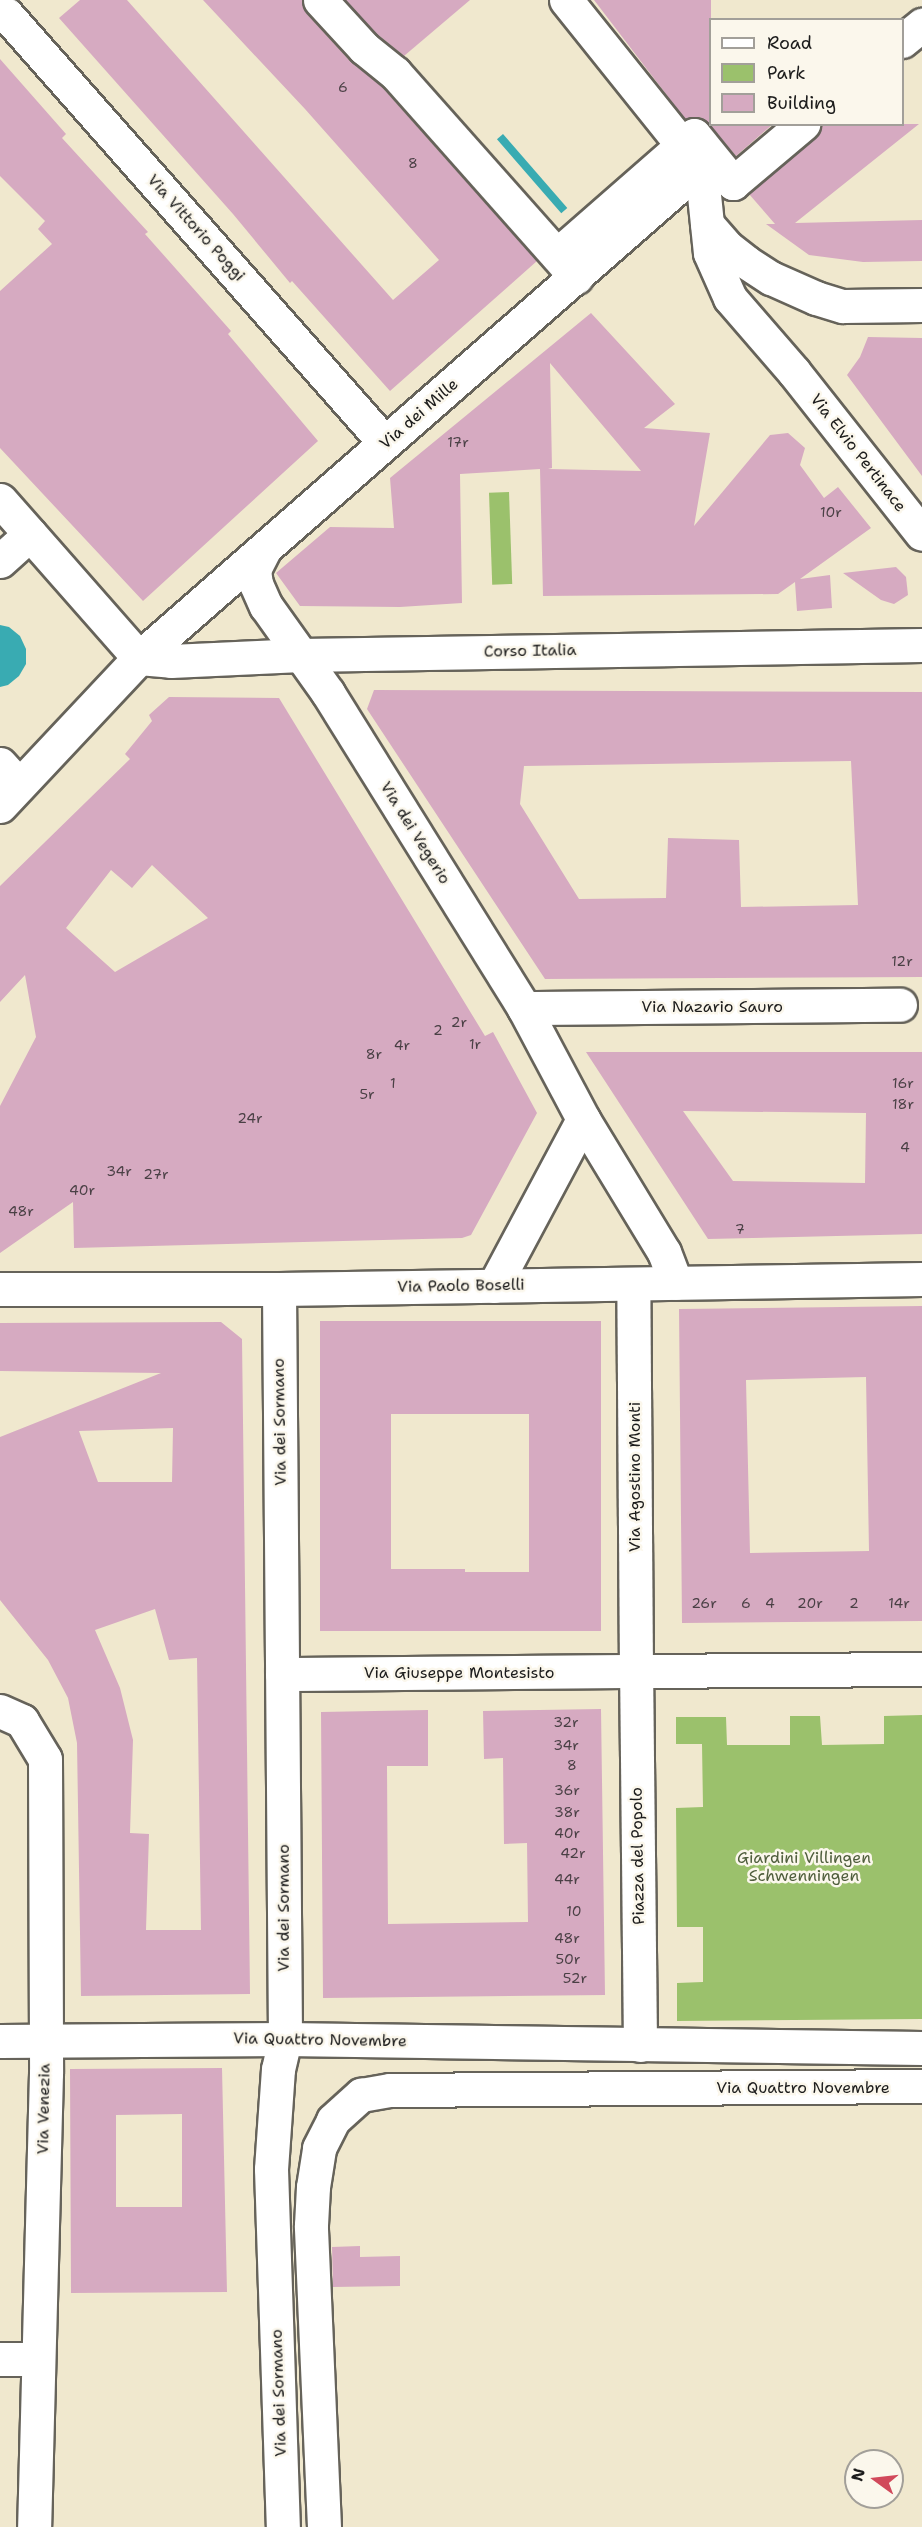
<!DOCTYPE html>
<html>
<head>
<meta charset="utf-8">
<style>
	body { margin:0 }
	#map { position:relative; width:922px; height:2527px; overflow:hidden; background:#f0e8ce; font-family:"Shantell Sans",sans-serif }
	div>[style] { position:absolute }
	.green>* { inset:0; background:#9bc16c; transform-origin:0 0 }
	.water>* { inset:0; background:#39abb2; transform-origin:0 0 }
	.building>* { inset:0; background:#d6aac1 }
	.roads { filter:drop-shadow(2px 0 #66635a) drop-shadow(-2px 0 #66635a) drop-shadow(0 2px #66635a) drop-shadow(0 -2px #66635a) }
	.minor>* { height:33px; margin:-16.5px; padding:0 16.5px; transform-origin:16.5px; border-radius:16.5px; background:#fff }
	span { translate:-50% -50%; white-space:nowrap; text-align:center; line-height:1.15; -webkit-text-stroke:5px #fbf7ec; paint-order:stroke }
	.number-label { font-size:14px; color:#4a4045 }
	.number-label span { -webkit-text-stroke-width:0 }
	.street-label { font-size:16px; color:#1c1c1c }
	.park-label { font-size:16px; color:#4f5e3c }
	.legend { position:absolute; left:709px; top:18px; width:195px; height:108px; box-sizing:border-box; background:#fbf7ec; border:2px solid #a29f99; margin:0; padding:8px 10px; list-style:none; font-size:18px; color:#1c1c1c }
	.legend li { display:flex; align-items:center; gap:12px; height:30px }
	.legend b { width:30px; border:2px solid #a29f99 }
	.north { position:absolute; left:844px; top:2449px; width:60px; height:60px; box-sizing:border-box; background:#fbf7ec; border:2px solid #a29f99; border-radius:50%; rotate:285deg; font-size:16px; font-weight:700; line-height:24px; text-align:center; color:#1c1c1c }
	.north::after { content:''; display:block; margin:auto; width:21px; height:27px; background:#d1495b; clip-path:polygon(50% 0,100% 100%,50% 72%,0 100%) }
</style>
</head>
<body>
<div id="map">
	<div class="green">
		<div style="left:509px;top:492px;width:92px;height:20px;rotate:88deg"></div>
		<div style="clip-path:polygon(922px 1715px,922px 2019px,677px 2021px,677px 1983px,703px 1982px,703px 1927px,677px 1927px,676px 1808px,703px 1807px,702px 1744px,676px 1744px,676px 1717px,726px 1717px,727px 1745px,790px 1745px,790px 1716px,820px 1716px,822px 1745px,884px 1744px,884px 1716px)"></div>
	</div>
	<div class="water">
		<div style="left:503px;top:134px;width:98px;height:8px;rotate:49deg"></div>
		<div style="clip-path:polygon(0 625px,9px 627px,20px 636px,26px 649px,26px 664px,19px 676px,8px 685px,0 687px)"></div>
	</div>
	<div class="building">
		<div style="clip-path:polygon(80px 0,127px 0,393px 300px,439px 260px,305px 109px,203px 0,302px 0,306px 13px,350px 61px,382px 87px,537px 261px,390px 391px,292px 281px,290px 283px,233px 214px,59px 18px)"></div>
		<div style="clip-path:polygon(345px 0,470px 0,404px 56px,377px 34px)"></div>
		<div style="clip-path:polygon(594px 0,711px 0,711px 124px,773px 124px,736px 156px,708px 123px,700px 117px,685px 119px)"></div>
		<div style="clip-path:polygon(0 59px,66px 134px,62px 138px,148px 232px,145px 234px,231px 331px,228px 334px,318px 441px,143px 601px,0 448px,0 291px,52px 244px,38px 229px,45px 221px,0 176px)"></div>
		<div style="clip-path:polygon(821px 124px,919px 124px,795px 223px,922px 220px,922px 261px,863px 262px,809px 255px,766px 224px,775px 224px,749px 194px,815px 138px)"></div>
		<div style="clip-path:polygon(evenodd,591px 313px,675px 404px,644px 428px,710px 433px,694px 526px,770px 435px,788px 433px,805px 448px,800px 465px,824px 498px,838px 487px,871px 528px,800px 579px,830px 575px,832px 608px,797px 611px,795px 582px,778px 594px,543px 596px,540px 469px,460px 474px,462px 603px,400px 607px,300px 606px,276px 573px,330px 527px,394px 528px,390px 478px,591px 313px,550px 363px,620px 446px,641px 471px,548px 469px,552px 468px,550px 363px)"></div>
		<div style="clip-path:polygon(868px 337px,922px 338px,922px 476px,847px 375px,860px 357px)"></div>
		<div style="clip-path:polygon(896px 567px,906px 577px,908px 595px,894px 604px,881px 600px,843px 573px)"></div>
		<div style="clip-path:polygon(evenodd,374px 690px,922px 692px,922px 977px,545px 979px,367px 709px,374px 690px,851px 761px,858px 905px,741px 907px,739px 840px,668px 838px,666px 898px,579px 899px,520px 804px,524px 766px,851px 761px)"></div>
		<div style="clip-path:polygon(evenodd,169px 697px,279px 698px,485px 1036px,493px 1032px,537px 1113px,471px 1235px,462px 1238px,74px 1248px,73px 1202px,0 1253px,0 1106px,36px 1037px,25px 975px,0 1002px,0 886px,130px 759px,125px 754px,152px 721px,149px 715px,169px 697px,152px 865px,208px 918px,115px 972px,66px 928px,111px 870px,132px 888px,152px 865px)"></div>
		<div style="clip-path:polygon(evenodd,586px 1052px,922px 1052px,922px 1234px,708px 1239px,586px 1052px,683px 1111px,866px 1113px,865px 1183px,733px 1181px,683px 1111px)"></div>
		<div style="clip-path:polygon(evenodd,922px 1306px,922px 1621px,682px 1623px,679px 1309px,922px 1306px,866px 1377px,869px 1551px,750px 1553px,746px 1380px,866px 1377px)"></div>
		<div style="clip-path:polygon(evenodd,320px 1321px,601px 1321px,601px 1631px,320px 1631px,320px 1321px,391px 1414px,529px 1414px,529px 1572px,465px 1572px,465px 1569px,391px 1569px,391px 1414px)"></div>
		<div style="clip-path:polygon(evenodd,221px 1322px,242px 1339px,250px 1994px,81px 1996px,77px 1743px,68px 1698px,48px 1660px,0 1600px,0 1437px,161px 1373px,0 1371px,0 1323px,221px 1322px,173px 1428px,172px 1482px,98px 1482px,79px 1431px,173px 1428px,221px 1322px,155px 1609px,169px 1660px,197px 1658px,201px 1930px,146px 1930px,149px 1834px,130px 1833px,133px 1740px,120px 1688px,95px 1630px,155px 1609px)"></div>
		<div style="clip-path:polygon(601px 1709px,605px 1995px,323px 1998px,321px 1712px,428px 1710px,428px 1766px,387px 1766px,388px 1924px,528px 1922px,527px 1843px,504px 1844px,503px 1758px,484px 1759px,483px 1711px)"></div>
		<div style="clip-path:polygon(evenodd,222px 2068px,227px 2292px,71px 2293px,70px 2069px,222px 2068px,182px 2114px,182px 2207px,116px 2207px,116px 2115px,182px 2114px)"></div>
		<div style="clip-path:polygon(360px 2246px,360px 2257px,400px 2256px,400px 2286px,333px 2287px,332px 2247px)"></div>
	</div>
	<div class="roads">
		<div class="minor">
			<div style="left:320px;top:0;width:65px;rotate:47.5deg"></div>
			<div style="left:364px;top:48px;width:40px;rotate:39deg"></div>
			<div style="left:395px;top:73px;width:273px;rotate:48.4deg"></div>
			<div style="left:566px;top:0;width:205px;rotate:51.3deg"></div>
			<div style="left:694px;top:160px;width:36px;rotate:74deg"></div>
			<div style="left:704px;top:195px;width:58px;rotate:84.1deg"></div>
			<div style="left:710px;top:253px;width:49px;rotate:66deg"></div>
			<div style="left:730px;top:298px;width:98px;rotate:49.1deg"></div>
			<div style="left:794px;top:372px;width:206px;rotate:51.7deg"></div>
			<div style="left:6px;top:14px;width:572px;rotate:48.54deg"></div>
			<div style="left:902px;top:41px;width:26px;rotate:-39deg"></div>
			<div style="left:707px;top:224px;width:30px;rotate:49deg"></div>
			<div style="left:727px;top:247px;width:24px;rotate:38deg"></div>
			<div style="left:746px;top:262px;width:30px;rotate:33deg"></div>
			<div style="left:771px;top:278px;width:49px;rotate:24deg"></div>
			<div style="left:816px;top:298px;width:28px;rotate:17deg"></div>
			<div style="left:843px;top:306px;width:79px;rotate:-0.7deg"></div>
			<div style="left:557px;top:255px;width:182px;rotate:-41.2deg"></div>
			<div style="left:694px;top:135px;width:62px;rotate:50.9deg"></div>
			<div style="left:733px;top:183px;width:92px;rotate:-40.1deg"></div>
			<div style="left:0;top:500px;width:45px;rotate:48.6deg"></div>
			<div style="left:264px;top:550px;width:22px;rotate:117deg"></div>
			<div style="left:254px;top:570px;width:14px;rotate:82deg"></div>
			<div style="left:256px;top:584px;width:24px;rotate:66deg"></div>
			<div style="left:266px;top:606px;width:107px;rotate:54.5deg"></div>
			<div style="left:328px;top:693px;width:371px;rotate:58.1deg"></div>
			<div style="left:524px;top:1008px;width:126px;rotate:62deg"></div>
			<div style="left:583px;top:1119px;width:156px;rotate:58.7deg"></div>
			<div style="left:664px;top:1252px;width:33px;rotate:69deg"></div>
			<div style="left:0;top:561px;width:40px;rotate:-42deg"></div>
			<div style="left:30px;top:534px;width:165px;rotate:48.7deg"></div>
			<div style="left:139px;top:658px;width:32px;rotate:5deg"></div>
			<div style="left:171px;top:661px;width:130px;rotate:-2.6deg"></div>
			<div style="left:301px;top:655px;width:621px;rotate:-0.92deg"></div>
			<div style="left:0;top:764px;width:28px;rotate:48deg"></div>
			<div style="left:0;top:806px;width:203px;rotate:-46.8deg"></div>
			<div style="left:139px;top:658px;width:743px;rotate:-41.18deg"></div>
			<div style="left:524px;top:1008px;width:376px;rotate:-0.5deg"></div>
			<div style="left:494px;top:1286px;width:189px;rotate:-61.9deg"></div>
			<div style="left:0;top:1289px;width:279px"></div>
			<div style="left:279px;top:1289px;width:643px;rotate:-0.89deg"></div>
			<div style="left:279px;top:1289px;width:750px;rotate:89.54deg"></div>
			<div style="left:285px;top:2039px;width:31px;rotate:103deg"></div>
			<div style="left:278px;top:2069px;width:100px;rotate:94deg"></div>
			<div style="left:271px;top:2169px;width:358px;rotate:88.1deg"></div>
			<div style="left:282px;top:1674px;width:354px;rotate:-0.5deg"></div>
			<div style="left:636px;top:1671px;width:387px;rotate:-90.4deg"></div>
			<div style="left:0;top:1711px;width:24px;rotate:24deg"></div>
			<div style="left:22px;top:1721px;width:44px;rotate:58.8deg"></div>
			<div style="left:45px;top:1759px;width:314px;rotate:89.8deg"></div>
			<div style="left:46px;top:2073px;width:454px;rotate:91.5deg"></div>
			<div style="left:0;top:2041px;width:285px;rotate:-0.4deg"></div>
			<div style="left:285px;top:2039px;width:637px;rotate:0.81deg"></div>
			<div style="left:640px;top:2045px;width:374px;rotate:-90.6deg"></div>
			<div style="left:636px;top:1671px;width:286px;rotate:-0.4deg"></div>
			<div style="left:0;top:2359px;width:37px"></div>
			<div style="left:324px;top:2527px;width:302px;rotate:-92.5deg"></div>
			<div style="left:311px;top:2225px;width:38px;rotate:-87deg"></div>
			<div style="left:313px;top:2187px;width:39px;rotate:-81deg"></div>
			<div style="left:319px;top:2148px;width:31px;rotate:-63deg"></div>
			<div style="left:333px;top:2120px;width:38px;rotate:-42deg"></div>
			<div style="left:361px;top:2095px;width:29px;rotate:-10deg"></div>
			<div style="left:390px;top:2090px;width:532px;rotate:-0.43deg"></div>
		</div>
	</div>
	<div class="number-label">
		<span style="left:343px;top:87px">6</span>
		<span style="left:413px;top:163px">8</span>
		<span style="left:458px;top:442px">17r</span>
		<span style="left:831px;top:512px">10r</span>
		<span style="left:902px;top:961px">12r</span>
		<span style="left:459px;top:1022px">2r</span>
		<span style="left:438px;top:1030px">2</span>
		<span style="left:475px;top:1044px">1r</span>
		<span style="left:402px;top:1045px">4r</span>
		<span style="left:374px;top:1054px">8r</span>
		<span style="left:393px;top:1083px">1</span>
		<span style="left:903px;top:1083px">16r</span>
		<span style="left:367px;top:1094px">5r</span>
		<span style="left:903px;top:1104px">18r</span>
		<span style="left:250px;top:1118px">24r</span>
		<span style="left:905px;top:1147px">4</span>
		<span style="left:119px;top:1171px">34r</span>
		<span style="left:156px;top:1174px">27r</span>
		<span style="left:82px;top:1190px">40r</span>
		<span style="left:21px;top:1211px">48r</span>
		<span style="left:740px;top:1229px">7</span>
		<span style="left:704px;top:1603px">26r</span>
		<span style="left:746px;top:1603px">6</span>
		<span style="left:770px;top:1603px">4</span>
		<span style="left:810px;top:1603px">20r</span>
		<span style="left:854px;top:1603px">2</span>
		<span style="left:899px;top:1603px">14r</span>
		<span style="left:566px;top:1722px">32r</span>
		<span style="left:566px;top:1745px">34r</span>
		<span style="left:572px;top:1765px">8</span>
		<span style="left:567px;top:1790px">36r</span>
		<span style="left:567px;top:1812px">38r</span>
		<span style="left:567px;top:1833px">40r</span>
		<span style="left:573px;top:1853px">42r</span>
		<span style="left:567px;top:1879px">44r</span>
		<span style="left:574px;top:1911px">10</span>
		<span style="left:567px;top:1938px">48r</span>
		<span style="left:568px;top:1959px">50r</span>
		<span style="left:575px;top:1978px">52r</span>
	</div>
	<div class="street-label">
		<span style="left:196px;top:228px;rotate:48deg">Via Vittorio Poggi</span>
		<span style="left:419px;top:414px;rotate:-41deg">Via dei Mille</span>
		<span style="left:858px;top:453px;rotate:52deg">Via Elvio Pertinace</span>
		<span style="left:530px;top:651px;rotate:-1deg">Corso Italia</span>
		<span style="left:415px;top:833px;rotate:58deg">Via dei Vegerio</span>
		<span style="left:712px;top:1007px">Via Nazario Sauro</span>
		<span style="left:461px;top:1286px;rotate:-1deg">Via Paolo Boselli</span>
		<span style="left:280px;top:1422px;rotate:-91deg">Via dei Sormano</span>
		<span style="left:635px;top:1477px;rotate:-90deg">Via Agostino Monti</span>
		<span style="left:459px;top:1673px">Via Giuseppe Montesisto</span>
		<span style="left:638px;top:1856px;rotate:-91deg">Piazza del Popolo</span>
		<span style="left:284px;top:1908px;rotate:-90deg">Via dei Sormano</span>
		<span style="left:320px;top:2040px;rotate:1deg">Via Quattro Novembre</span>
		<span style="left:803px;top:2088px">Via Quattro Novembre</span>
		<span style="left:44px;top:2109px;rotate:-89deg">Via Venezia</span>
		<span style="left:279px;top:2393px;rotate:-92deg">Via dei Sormano</span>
	</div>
	<div class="park-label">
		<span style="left:804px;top:1867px">Giardini Villingen<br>Schwenningen</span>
	</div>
	<ul class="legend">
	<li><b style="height:8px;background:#fff"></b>Road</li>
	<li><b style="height:16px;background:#9bc16c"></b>Park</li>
	<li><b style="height:16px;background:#d6aac1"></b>Building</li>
	</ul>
	<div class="north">N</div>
</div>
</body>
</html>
